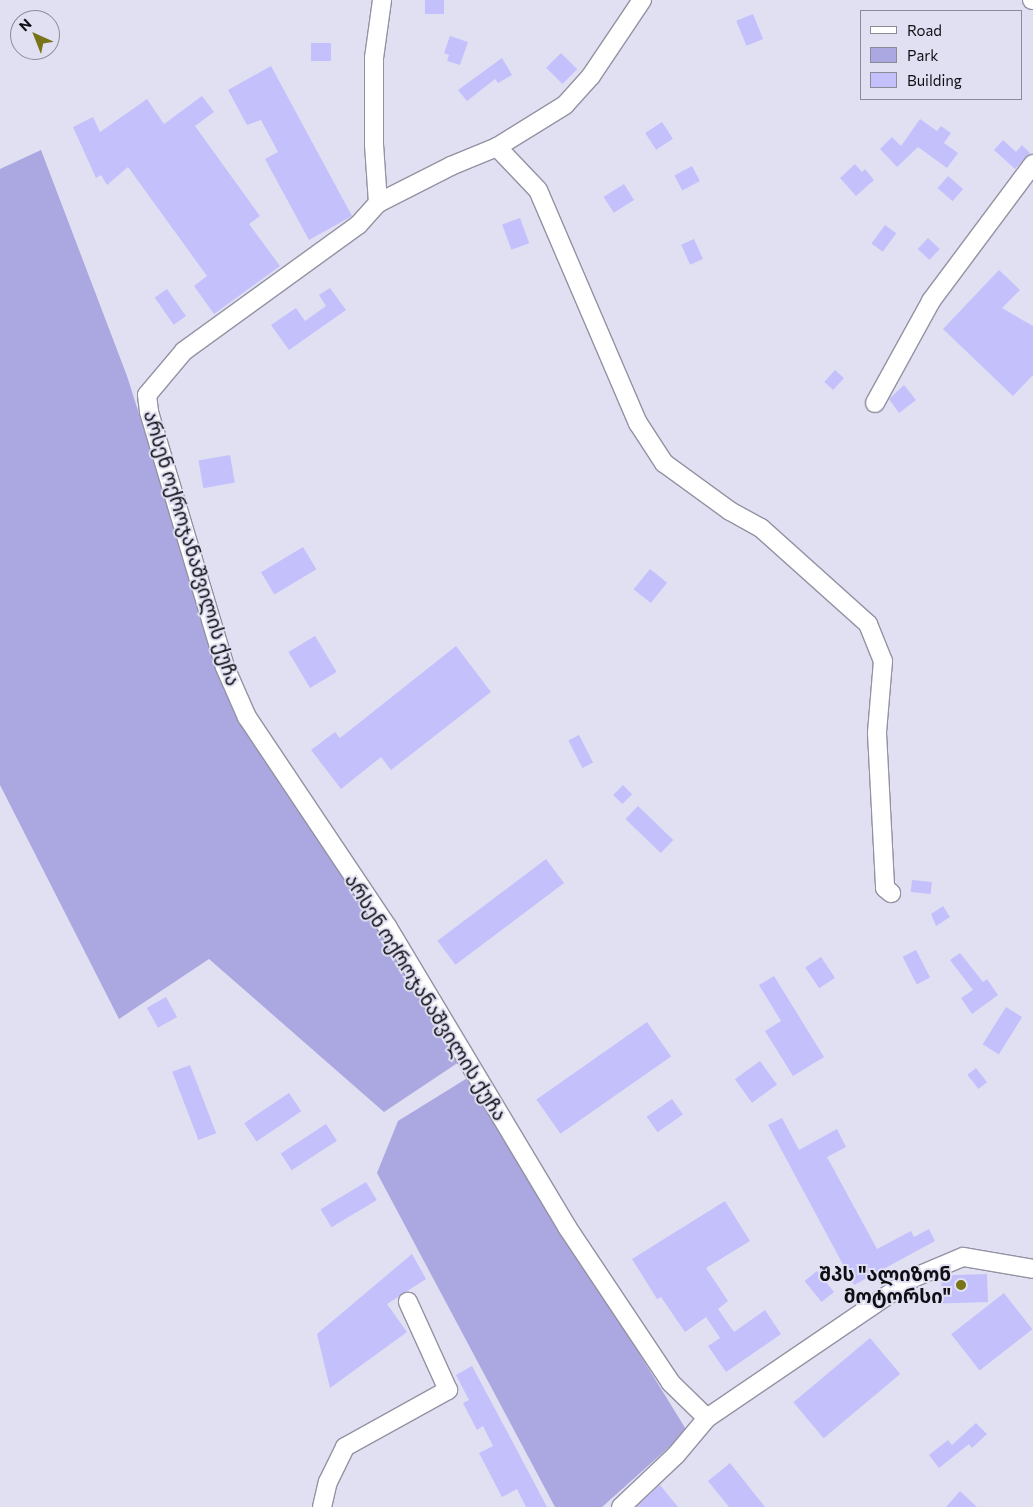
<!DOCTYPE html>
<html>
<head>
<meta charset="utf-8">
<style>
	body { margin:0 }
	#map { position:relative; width:1033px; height:1507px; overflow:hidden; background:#e0e0f2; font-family:Commissioner,"Noto Sans Georgian",sans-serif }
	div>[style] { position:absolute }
	.green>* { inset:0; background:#aaa7e1 }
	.building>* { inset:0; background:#c3c0fc; transform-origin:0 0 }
	.roads { filter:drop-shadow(1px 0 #9392a3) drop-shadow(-1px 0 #9392a3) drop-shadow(0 1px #9392a3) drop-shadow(0 -1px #9392a3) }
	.street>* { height:18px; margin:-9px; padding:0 9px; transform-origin:9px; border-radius:9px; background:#fff }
	.dots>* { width:14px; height:14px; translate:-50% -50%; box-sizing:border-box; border:2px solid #e0e0f2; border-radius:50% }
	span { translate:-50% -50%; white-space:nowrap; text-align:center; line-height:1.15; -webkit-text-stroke:4px #e0e0f2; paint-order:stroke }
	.street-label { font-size:19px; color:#0f0e14 }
	.poi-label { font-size:19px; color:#0f0e14; font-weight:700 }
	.right { translate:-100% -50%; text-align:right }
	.legend { position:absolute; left:860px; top:10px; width:162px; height:90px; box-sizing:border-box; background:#e0e0f2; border:1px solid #8c8c99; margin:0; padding:6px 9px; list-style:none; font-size:15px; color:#0f0e14 }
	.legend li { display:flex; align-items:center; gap:10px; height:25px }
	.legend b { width:25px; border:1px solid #8c8c99 }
	.north { position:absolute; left:10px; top:10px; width:50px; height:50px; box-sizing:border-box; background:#e0e0f2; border:1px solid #8c8c99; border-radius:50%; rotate:316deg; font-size:14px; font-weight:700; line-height:20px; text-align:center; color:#0f0e14 }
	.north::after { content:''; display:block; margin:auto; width:18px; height:22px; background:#797418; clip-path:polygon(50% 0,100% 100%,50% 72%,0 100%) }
</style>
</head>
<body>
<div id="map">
	<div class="green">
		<div style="clip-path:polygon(41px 150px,127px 376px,234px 713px,465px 1058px,384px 1112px,209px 959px,119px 1019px,0 785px,0 169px)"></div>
		<div style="clip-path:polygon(469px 1077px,687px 1431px,602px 1507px,555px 1507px,377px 1173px,398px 1121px)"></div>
	</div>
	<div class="building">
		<div style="left:425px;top:0;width:19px;height:14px"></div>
		<div style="left:753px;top:14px;width:27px;height:18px;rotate:68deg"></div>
		<div style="clip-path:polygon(450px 36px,468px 42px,460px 65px,447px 61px,449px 55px,444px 53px)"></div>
		<div style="left:311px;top:43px;width:20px;height:18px"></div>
		<div style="left:561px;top:53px;width:23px;height:21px;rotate:45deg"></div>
		<div style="clip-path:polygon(502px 58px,512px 75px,498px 83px,495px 79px,467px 101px,458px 90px)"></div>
		<div style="clip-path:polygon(271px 66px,352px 216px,309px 240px,265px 159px,278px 152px,261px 120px,247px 125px,228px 90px)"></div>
		<div style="clip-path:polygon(202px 96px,214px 112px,195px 126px,260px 216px,249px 224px,280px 266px,214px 314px,194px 286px,207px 276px,128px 167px,107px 185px,101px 175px,96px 178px,73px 127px,93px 117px,100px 132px,147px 99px,164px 124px)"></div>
		<div style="clip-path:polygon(920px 119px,937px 131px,941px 126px,951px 133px,944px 143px,958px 153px,947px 168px,918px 147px,897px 167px,880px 149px,892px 137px,901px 146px)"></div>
		<div style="left:662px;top:122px;width:20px;height:20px;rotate:57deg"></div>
		<div style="clip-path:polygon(1003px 140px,1016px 152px,1022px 145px,1030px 153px,1015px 169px,994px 150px)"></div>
		<div style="clip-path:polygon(855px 164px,862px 172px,865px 169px,874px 180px,856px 196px,840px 178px)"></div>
		<div style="left:692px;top:166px;width:17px;height:20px;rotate:62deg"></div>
		<div style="left:948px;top:176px;width:20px;height:16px;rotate:41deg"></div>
		<div style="left:624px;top:184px;width:19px;height:24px;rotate:58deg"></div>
		<div style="left:520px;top:218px;width:27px;height:19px;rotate:70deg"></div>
		<div style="left:885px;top:225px;width:14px;height:23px;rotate:36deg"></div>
		<div style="left:928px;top:238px;width:16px;height:15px;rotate:43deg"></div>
		<div style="left:694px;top:239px;width:22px;height:14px;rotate:66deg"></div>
		<div style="clip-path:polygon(999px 270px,1020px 290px,1002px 308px,1033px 326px,1033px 375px,1013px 396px,943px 329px)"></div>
		<div style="clip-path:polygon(330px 288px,346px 310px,289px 350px,271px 325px,296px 308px,305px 321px,326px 306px,319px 295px)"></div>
		<div style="left:167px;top:289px;width:33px;height:15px;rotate:55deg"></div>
		<div style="left:835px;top:370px;width:12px;height:16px;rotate:42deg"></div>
		<div style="clip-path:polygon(904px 385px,916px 400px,899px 413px,889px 399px)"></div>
		<div style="left:230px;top:455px;width:28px;height:32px;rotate:80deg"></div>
		<div style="left:303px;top:547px;width:26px;height:49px;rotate:59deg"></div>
		<div style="left:650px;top:569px;width:22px;height:26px;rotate:39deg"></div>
		<div style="left:315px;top:636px;width:42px;height:31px;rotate:59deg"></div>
		<div style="clip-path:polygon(456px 646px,491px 692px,391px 770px,381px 757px,341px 789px,311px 750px,335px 732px,340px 738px)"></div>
		<div style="left:579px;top:735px;width:31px;height:12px;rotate:63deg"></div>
		<div style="left:623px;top:785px;width:13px;height:14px;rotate:45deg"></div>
		<div style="left:638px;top:806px;width:49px;height:18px;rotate:44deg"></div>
		<div style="left:546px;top:859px;width:30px;height:136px;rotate:53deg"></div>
		<div style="left:912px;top:880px;width:20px;height:12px;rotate:6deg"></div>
		<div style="clip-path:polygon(943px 906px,950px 917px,936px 926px,931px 914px)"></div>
		<div style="left:916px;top:950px;width:31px;height:15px;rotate:63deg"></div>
		<div style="clip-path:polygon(960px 953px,983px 982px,987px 979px,998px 995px,972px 1014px,961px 998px,973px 990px,950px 960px)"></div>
		<div style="left:821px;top:957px;width:25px;height:19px;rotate:56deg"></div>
		<div style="clip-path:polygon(774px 976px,824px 1057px,793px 1076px,765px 1031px,781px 1021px,759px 985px)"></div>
		<div style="left:166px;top:997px;width:23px;height:22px;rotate:61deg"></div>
		<div style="left:1006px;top:1007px;width:19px;height:44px;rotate:32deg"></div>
		<div style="left:647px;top:1022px;width:42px;height:135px;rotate:55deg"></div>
		<div style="left:760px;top:1061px;width:29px;height:31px;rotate:54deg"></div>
		<div style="left:190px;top:1065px;width:73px;height:19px;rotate:69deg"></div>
		<div style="left:976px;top:1068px;width:18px;height:11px;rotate:52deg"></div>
		<div style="left:289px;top:1093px;width:22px;height:54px;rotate:56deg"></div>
		<div style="left:672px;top:1099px;width:19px;height:31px;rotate:55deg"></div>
		<div style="clip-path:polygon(782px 1118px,799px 1150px,837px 1129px,846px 1147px,827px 1157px,877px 1249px,911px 1231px,914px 1237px,929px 1229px,935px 1241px,854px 1285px,768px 1125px)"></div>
		<div style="left:326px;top:1124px;width:20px;height:54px;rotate:57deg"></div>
		<div style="left:366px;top:1182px;width:21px;height:53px;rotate:59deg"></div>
		<div style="clip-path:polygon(725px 1201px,750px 1241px,706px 1268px,728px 1301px,718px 1309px,734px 1332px,765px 1310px,781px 1334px,726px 1372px,708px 1346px,720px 1338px,706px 1317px,685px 1332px,661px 1297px,657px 1299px,632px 1259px)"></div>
		<div style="clip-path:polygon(412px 1254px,426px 1279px,387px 1304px,407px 1332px,330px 1388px,317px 1334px)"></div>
		<div style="left:817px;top:1271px;width:27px;height:16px;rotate:51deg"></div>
		<div style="left:987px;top:1274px;width:28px;height:46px;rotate:88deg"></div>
		<div style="left:1004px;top:1293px;width:46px;height:67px;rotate:52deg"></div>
		<div style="left:870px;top:1338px;width:47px;height:100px;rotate:50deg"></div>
		<div style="clip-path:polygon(472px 1366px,510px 1437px,547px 1507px,526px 1507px,517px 1489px,502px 1497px,479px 1453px,493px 1446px,483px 1426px,477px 1430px,463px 1403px,469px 1400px,456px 1375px)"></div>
		<div style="clip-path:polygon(976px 1423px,987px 1434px,972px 1448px,969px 1444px,939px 1468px,929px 1455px,948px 1440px,952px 1445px)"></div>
		<div style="clip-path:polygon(730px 1463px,765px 1507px,729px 1507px,708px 1481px)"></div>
		<div style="clip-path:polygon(660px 1485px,678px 1507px,636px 1507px)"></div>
		<div style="clip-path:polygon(960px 1491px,977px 1507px,946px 1507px)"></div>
	</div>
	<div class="roads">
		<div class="street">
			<div style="left:642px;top:0;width:92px;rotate:123.9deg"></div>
			<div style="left:591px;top:76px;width:39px;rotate:132deg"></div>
			<div style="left:565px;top:105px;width:80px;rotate:148.3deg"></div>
			<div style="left:497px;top:147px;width:50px;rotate:157.6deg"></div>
			<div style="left:451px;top:166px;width:82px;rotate:153.1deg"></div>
			<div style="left:378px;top:203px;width:30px;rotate:132deg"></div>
			<div style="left:358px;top:225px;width:215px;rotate:144.1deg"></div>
			<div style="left:184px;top:351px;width:57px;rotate:130.1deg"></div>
			<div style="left:147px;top:395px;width:17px;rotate:83deg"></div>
			<div style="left:149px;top:412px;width:266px;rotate:73.4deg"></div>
			<div style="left:225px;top:667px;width:55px;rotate:66.3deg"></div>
			<div style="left:247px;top:717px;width:252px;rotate:56.2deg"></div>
			<div style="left:387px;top:926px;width:351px;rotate:59.1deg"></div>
			<div style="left:567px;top:1227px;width:187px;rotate:56.3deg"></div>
			<div style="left:671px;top:1383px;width:50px;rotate:44.2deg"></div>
			<div style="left:707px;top:1418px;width:249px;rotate:-34.2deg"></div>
			<div style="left:913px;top:1278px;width:54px;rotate:-22.8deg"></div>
			<div style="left:963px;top:1257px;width:71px;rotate:9.7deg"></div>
			<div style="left:1032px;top:0;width:1px"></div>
			<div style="left:497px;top:147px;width:59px;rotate:46.4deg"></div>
			<div style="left:538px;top:190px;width:254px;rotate:66.8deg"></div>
			<div style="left:638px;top:423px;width:48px;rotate:57deg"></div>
			<div style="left:664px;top:463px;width:82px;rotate:36deg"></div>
			<div style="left:730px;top:511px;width:35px;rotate:29deg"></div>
			<div style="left:761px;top:528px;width:144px;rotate:41.9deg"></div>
			<div style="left:868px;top:624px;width:40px;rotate:68deg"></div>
			<div style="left:883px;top:661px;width:72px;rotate:94.8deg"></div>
			<div style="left:877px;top:733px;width:155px;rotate:87deg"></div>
			<div style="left:885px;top:888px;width:8px;rotate:40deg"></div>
			<div style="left:378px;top:203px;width:58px;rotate:-93.9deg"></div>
			<div style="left:374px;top:145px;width:87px;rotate:-90deg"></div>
			<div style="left:374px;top:58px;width:59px;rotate:-82.1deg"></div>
			<div style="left:875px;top:403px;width:116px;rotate:-61.2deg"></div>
			<div style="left:931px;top:301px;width:171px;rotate:-53.3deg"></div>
			<div style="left:322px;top:1507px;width:26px;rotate:-77deg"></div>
			<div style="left:328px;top:1482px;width:39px;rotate:-64deg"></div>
			<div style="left:345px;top:1447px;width:118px;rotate:-29deg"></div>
			<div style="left:448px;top:1390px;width:97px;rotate:-114.4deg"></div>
			<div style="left:621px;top:1507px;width:76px;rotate:-43.4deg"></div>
			<div style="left:676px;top:1455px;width:48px;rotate:-50deg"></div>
		</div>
	</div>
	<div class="dots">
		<div style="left:961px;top:1285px;background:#797418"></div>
	</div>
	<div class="street-label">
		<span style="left:192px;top:548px;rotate:73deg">არსენ ოქროჯანაშვილის ქუჩა</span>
		<span style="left:426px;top:997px;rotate:58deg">არსენ ოქროჯანაშვილის ქუჩა</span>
	</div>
	<div class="poi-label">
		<span class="right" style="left:951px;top:1285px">შპს "ალიზონ<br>მოტორსი"</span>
	</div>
	<ul class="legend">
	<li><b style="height:6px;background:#fff"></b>Road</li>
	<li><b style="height:14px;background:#aaa7e1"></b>Park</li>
	<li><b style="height:14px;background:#c3c0fc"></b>Building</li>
	</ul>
	<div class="north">N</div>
</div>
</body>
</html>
